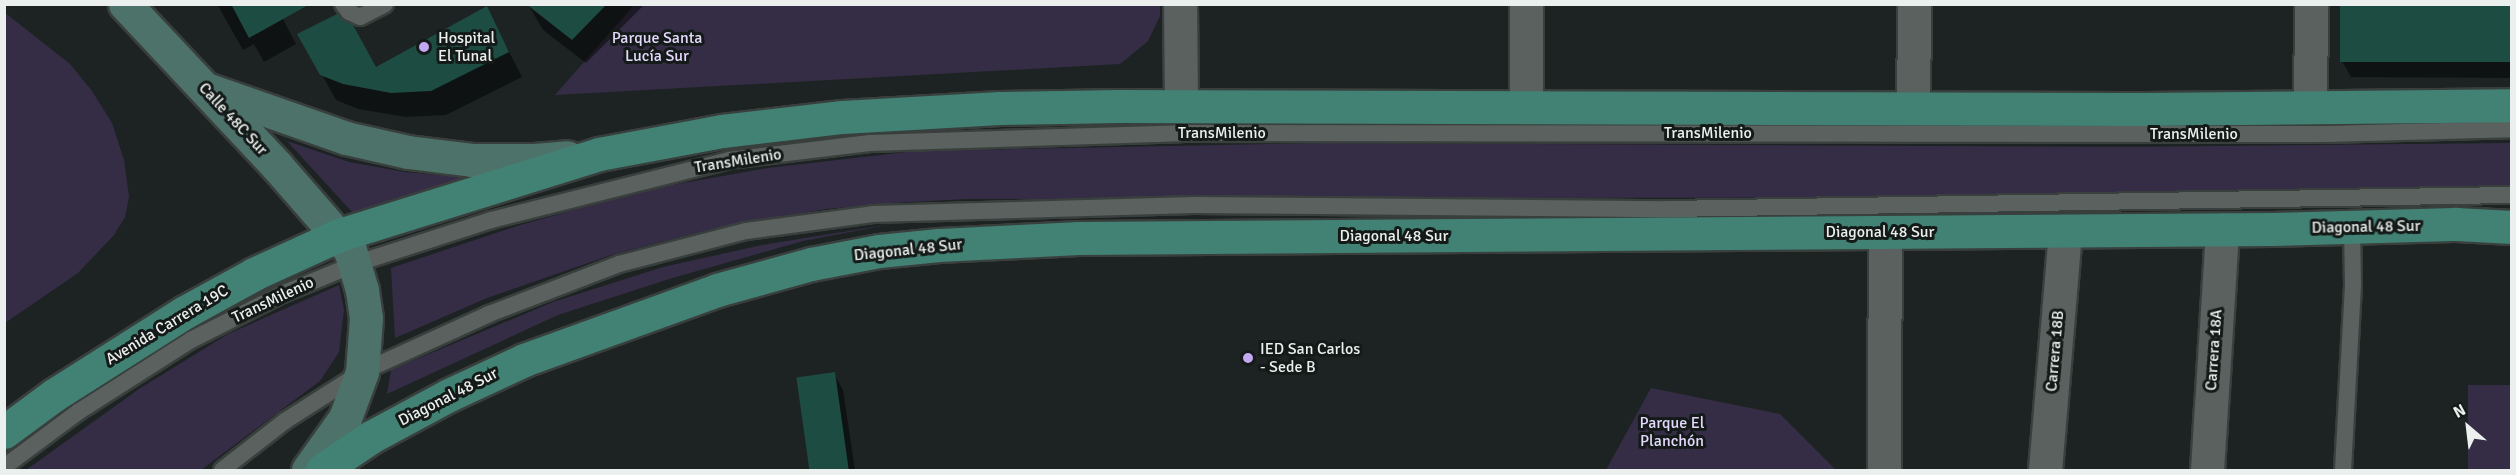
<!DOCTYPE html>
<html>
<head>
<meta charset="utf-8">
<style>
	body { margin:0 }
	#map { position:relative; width:2516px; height:475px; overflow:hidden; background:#1d2322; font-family:Signika,sans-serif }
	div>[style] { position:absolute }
	.green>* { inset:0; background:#352d45; transform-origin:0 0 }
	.shadow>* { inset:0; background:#0007 }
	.building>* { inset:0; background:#1d4c43; transform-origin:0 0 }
	.roads { filter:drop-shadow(2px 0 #393f3d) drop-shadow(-2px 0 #393f3d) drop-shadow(0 2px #393f3d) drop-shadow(0 -2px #393f3d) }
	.lane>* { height:16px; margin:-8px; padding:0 8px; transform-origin:8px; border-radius:8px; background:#5a615f }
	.street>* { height:33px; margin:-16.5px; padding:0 16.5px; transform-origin:16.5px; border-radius:16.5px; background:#5a615f }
	.secondary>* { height:33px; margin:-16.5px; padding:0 16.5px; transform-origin:16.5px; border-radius:16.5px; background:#4d726a }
	.primary>* { height:33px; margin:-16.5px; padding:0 16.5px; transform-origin:16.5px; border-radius:16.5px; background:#418275 }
	.dots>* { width:16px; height:16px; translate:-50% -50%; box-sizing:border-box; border:3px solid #141a18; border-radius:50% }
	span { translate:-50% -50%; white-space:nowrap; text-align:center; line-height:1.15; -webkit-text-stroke:6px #141a18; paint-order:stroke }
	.poi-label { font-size:16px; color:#ebefee }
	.left { translate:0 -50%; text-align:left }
	.park-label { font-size:16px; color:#e4d8fd }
	.street-label { font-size:16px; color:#ebefee }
	.frame { position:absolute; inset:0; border:6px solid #ebefee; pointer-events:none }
	.north { position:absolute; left:2438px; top:397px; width:60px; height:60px; -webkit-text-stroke:4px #141a18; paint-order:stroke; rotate:332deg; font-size:16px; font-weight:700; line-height:24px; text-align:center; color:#ebefee }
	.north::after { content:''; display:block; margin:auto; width:21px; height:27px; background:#ebefee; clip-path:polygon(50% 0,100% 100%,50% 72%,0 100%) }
</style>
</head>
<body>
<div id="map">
	<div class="green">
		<div style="clip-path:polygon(635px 4px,1160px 4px,1160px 16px,1148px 41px,1120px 64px,555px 95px)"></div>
		<div style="clip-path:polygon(4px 12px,70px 64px,92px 91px,112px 123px,124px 160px,129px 197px,125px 217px,114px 235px,78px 273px,5px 323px)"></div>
		<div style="clip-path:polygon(287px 141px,349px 162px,405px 172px,471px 178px,353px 213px)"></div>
		<div style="clip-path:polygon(1328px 143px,2131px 147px,2511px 143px,2511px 185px,1998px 197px,967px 199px,892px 203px,826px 209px,713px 229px,614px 254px,487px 298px,395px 338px,391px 268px,520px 225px,649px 189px,768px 168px,915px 151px)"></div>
		<div style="clip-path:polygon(898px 223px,803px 241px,669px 279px,558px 315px,387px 394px,391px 370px,553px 302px,663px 267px,762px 245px)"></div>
		<div style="clip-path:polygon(339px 285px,344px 310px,339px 352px,320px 381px,201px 470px,26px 470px,139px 389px,228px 334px)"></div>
		<div style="left:2511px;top:385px;width:85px;height:43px;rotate:90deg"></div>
		<div style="clip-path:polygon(1651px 388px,1780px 414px,1836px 470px,1606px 470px)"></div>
	</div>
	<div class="shadow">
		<div style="clip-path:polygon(217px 4px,275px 4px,296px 44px,264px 62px,254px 44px,243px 50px)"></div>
		<div style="clip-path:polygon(645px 4px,586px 63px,543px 30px,529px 6px)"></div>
		<div style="clip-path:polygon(2342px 4px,2512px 4px,2512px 78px,2351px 77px,2342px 61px)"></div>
		<div style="clip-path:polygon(487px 8px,522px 77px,446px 115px,406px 117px,358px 109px,336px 100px,322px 75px,376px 69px)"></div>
		<div style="clip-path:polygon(834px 374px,843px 390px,855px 470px,812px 470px)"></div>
	</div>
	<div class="building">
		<div style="clip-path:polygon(231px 4px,310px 4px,249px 38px)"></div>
		<div style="clip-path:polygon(526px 4px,607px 4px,572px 40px)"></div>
		<div style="left:2340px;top:4px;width:171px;height:58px"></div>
		<div style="clip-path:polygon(487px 6px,509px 52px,431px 91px,391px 93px,343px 84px,320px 75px,297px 34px,337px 14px,353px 25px,376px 67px)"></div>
		<div style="left:835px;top:372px;width:100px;height:39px;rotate:82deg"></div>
	</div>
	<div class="roads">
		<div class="lane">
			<div style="left:343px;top:4px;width:10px;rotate:53deg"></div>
			<div style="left:349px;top:12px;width:12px;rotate:24deg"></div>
			<div style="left:360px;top:17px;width:28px;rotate:-27deg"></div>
			<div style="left:4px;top:467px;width:92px;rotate:-36.6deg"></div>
			<div style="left:78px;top:412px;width:134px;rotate:-32.5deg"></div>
			<div style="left:191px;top:340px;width:102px;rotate:-26.8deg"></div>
			<div style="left:282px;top:294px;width:79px;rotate:-22.3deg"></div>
			<div style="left:355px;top:264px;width:143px;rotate:-17.9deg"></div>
			<div style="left:491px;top:220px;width:245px;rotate:-14.1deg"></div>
			<div style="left:729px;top:160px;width:142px;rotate:-6.9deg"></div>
			<div style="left:870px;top:143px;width:311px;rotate:-1.8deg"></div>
			<div style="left:1181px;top:133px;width:1145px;rotate:0.05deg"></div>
			<div style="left:2326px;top:134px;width:186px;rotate:-1.5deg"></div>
			<div style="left:222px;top:470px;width:80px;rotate:-37.9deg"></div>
			<div style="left:285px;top:421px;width:91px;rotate:-32.5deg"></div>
			<div style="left:362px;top:372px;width:140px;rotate:-24.5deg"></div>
			<div style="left:489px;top:314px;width:139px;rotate:-21deg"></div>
			<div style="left:619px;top:264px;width:131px;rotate:-14.6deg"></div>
			<div style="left:746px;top:231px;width:128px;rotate:-7.6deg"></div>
			<div style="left:873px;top:214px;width:321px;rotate:-1.6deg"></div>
			<div style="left:1194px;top:205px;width:473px;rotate:0.5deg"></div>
			<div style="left:1667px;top:209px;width:845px;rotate:-0.95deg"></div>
			<div style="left:2343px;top:470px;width:186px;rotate:-86.9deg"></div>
			<div style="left:2353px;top:284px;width:57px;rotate:-91deg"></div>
		</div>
		<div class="street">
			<div style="left:1180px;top:4px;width:102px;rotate:89.4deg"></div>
			<div style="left:2310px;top:105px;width:101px;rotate:-89.4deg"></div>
			<div style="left:1526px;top:107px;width:103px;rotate:-90deg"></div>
			<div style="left:1913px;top:108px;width:104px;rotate:-89.4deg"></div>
			<div style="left:1884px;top:470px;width:238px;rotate:-89.8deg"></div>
			<div style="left:2045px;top:470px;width:240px;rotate:-85.2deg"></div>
			<div style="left:2207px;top:470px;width:241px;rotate:-86.4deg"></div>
		</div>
		<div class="secondary">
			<div style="left:125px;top:4px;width:222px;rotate:46.8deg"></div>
			<div style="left:277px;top:166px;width:111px;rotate:49deg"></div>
			<div style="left:350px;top:250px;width:42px;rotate:73.3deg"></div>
			<div style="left:362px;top:290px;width:28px;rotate:82deg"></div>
			<div style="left:366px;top:318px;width:54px;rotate:94.2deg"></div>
			<div style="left:362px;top:372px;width:49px;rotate:110.3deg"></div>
			<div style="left:345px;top:418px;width:64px;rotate:125.4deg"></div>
			<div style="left:209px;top:90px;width:145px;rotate:19.3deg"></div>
			<div style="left:346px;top:138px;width:64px;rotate:12.7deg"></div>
			<div style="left:408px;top:152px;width:64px;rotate:7.1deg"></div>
			<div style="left:472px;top:160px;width:63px"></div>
			<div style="left:535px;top:160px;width:32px;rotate:-5deg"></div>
		</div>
		<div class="primary">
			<div style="left:4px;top:432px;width:62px;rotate:-36.5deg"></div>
			<div style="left:54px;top:395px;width:155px;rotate:-32.4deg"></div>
			<div style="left:185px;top:312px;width:79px;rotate:-28.8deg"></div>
			<div style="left:254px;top:274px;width:94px;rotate:-24.6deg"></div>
			<div style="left:339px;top:235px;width:272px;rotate:-17.3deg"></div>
			<div style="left:599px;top:154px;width:125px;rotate:-10.6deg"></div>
			<div style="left:722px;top:131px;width:121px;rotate:-6.7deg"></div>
			<div style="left:842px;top:117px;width:158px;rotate:-3.3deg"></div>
			<div style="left:1000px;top:108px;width:117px;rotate:-1deg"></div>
			<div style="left:1117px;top:106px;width:1028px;rotate:0.17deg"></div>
			<div style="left:2145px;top:109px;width:367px;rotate:-0.6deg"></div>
			<div style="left:322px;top:470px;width:59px;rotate:-34deg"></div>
			<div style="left:371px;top:437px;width:89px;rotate:-28.3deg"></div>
			<div style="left:449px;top:395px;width:83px;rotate:-25deg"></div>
			<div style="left:524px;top:360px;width:205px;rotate:-19.9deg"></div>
			<div style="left:717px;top:290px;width:98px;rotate:-15.5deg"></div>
			<div style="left:811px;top:264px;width:69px;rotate:-10.8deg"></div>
			<div style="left:879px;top:251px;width:60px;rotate:-5.7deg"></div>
			<div style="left:939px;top:245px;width:140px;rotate:-2.9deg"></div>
			<div style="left:1079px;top:238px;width:1193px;rotate:-0.43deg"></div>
			<div style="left:2272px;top:229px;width:184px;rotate:-1.6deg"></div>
			<div style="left:2456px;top:224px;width:56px;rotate:3.1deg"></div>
		</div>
	</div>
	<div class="dots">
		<div style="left:424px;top:47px;background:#c2a8f3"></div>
		<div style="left:1248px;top:358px;background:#c2a8f3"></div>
	</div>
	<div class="poi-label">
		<span class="left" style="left:438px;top:47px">Hospital<br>El Tunal</span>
		<span class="left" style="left:1260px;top:358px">IED San Carlos<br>- Sede B</span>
	</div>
	<div class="park-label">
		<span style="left:657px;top:47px">Parque Santa<br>Lucía Sur</span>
		<span style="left:1672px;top:432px">Parque El<br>Planchón</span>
	</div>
	<div class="street-label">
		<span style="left:233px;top:119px;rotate:47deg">Calle 48C Sur</span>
		<span style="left:1222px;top:133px">TransMilenio</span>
		<span style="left:1708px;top:133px">TransMilenio</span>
		<span style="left:2194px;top:134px">TransMilenio</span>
		<span style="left:738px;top:161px;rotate:-9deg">TransMilenio</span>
		<span style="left:2366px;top:227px;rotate:-1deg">Diagonal 48 Sur</span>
		<span style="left:1880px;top:232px">Diagonal 48 Sur</span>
		<span style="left:1394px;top:236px">Diagonal 48 Sur</span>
		<span style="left:908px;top:250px;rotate:-6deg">Diagonal 48 Sur</span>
		<span style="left:273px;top:300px;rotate:-25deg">TransMilenio</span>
		<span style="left:167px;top:325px;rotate:-31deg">Avenida Carrera 19C</span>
		<span style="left:2214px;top:350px;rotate:-86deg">Carrera 18A</span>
		<span style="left:2055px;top:351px;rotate:-85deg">Carrera 18B</span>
		<span style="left:448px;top:397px;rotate:-27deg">Diagonal 48 Sur</span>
	</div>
	<div class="frame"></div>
	<div class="north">N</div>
</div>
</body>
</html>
